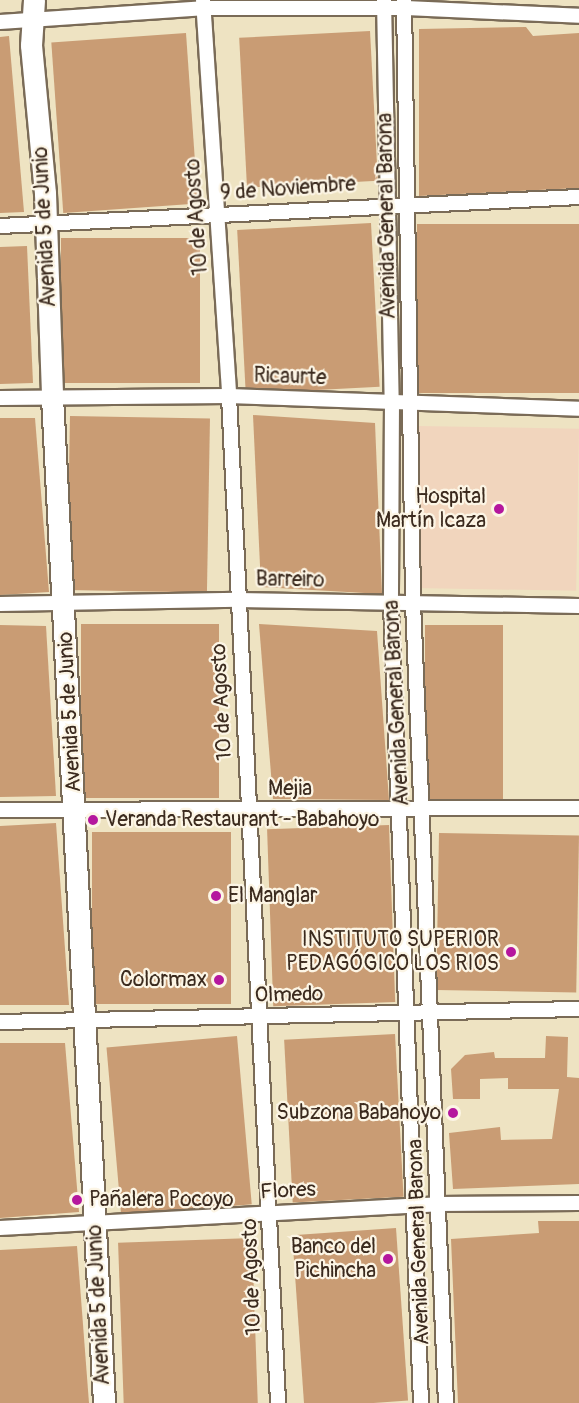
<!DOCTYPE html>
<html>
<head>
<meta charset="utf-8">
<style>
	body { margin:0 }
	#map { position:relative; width:579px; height:1403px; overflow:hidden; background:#eee3c2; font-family:Pangolin,sans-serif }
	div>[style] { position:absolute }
	.built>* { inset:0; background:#f1d5bd; transform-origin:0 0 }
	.building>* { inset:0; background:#c99c74; transform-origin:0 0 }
	.roads { filter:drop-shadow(2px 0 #7a6b57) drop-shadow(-2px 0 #7a6b57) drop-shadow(0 2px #7a6b57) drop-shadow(0 -2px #7a6b57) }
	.minor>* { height:14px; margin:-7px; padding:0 7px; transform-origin:7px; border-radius:7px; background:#fff }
	.primary>* { height:21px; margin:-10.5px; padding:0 10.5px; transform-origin:10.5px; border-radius:10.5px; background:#fff }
	.dots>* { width:16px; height:16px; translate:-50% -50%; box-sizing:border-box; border:3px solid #fcf5e5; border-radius:50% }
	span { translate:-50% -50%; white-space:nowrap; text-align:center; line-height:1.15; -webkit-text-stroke:4.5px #fcf5e5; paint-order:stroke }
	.street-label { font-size:21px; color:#3b2a1e }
	.poi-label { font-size:21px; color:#3b2a1e }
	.right { translate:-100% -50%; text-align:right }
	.left { translate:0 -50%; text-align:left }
</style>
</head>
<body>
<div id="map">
	<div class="built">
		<div style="left:418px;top:426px;width:161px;height:162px;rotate:1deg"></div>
	</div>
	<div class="building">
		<div style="clip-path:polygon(526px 27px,533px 36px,579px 33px,579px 188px,419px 196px,419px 29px)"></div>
		<div style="left:370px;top:31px;width:150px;height:131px;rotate:87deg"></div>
		<div style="left:186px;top:33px;width:171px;height:135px;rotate:86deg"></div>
		<div style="clip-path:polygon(9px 36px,24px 212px,0 213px,0 37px)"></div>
		<div style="left:371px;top:223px;width:164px;height:134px;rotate:87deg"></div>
		<div style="left:417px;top:224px;width:162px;height:169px"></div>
		<div style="left:200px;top:238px;width:145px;height:139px;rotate:90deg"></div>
		<div style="clip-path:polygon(27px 246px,33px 383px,0 384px,0 247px)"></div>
		<div style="clip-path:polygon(253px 415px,375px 423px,382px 594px,261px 587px)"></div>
		<div style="left:70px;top:416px;width:140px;height:174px;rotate:1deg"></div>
		<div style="clip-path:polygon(0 418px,35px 418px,49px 592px,0 595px)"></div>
		<div style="left:81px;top:624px;width:138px;height:174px"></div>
		<div style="clip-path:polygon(259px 624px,377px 631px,389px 800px,273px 799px)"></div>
		<div style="clip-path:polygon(0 625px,46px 626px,56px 796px,0 797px)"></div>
		<div style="left:503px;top:625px;width:174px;height:78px;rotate:90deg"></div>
		<div style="clip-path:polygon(56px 823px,69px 1005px,0 1005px,0 826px)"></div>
		<div style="left:389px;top:825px;width:177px;height:122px;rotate:88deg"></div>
		<div style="left:92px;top:832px;width:139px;height:172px"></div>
		<div style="left:439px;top:833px;width:140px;height:157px;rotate:1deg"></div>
		<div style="left:395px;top:1034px;width:163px;height:111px;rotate:87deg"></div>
		<div style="left:237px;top:1036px;width:169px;height:131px;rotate:85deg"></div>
		<div style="clip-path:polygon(546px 1036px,568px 1037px,567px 1077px,579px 1078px,579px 1184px,453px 1189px,449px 1133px,500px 1127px,501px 1140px,552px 1139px,559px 1089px,508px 1089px,508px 1078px,480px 1079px,480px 1099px,453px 1099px,451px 1069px,465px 1055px,494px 1052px,495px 1058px,545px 1058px)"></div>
		<div style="clip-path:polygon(0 1043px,65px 1043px,79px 1212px,0 1218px)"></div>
		<div style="clip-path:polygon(538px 1221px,579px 1221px,579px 1403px,458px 1403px,451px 1239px,539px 1233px)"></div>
		<div style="left:396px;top:1228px;width:173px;height:104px;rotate:86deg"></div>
		<div style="left:252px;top:1238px;width:165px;height:134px;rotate:88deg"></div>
		<div style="clip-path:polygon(77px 1246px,89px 1403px,0 1403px,0 1250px)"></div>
	</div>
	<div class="roads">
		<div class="minor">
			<div style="left:203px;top:0;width:397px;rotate:86.2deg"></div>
			<div style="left:229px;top:396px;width:1008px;rotate:87.21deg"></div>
			<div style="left:384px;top:0;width:401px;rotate:88.9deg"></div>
			<div style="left:392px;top:401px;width:203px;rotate:90.3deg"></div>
			<div style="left:391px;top:604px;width:800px;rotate:87.85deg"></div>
			<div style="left:404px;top:0;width:603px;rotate:89.14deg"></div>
			<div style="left:413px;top:603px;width:801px;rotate:87.64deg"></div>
			<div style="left:0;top:22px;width:203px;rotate:-3.9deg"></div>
			<div style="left:203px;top:8px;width:203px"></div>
			<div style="left:406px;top:8px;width:173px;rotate:2.6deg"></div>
			<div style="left:0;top:226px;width:580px;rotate:-2.87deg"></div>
			<div style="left:0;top:398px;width:229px;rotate:-0.5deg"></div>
			<div style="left:229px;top:396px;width:350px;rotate:2.1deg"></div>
			<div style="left:0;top:604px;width:238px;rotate:-1deg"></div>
			<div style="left:238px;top:600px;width:341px;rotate:1deg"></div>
			<div style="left:0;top:810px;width:579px;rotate:-0.2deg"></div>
			<div style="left:0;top:1022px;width:579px;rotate:-1.29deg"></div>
			<div style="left:0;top:1228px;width:439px;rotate:-3.1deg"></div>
			<div style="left:438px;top:1204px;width:141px;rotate:-0.4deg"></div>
		</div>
		<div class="primary">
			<div style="left:34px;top:0;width:45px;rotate:93.8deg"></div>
			<div style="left:31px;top:45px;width:149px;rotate:84.6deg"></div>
			<div style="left:45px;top:193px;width:204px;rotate:88deg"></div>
			<div style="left:52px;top:397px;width:1007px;rotate:87.04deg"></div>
		</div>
	</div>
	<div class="dots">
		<div style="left:499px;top:509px;background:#b5179e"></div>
		<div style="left:93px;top:820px;background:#b5179e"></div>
		<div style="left:216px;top:896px;background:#b5179e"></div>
		<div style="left:511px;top:952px;background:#b5179e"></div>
		<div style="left:219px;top:980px;background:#b5179e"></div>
		<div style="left:453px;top:1113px;background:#b5179e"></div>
		<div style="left:77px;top:1200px;background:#b5179e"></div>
		<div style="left:388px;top:1259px;background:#b5179e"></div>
	</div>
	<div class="street-label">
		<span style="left:288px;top:189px;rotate:-4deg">9 de Noviembre</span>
		<span style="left:387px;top:216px;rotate:-91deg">Avenida General Barona</span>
		<span style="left:197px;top:217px;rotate:-94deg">10 de Agosto</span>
		<span style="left:45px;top:227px;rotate:-93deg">Avenida 5 de Junio</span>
		<span style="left:290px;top:377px;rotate:2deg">Ricaurte</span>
		<span style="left:290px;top:580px;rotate:1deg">Barreiro</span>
		<span style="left:222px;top:702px;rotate:-93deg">10 de Agosto</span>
		<span style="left:397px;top:703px;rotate:-93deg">Avenida General Barona</span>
		<span style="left:70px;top:712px;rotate:-93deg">Avenida 5 de Junio</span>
		<span style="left:290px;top:789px">Mejia</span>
		<span style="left:289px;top:995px;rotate:-1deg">Olmedo</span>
		<span style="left:288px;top:1191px;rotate:-3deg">Flores</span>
		<span style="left:419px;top:1242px;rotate:-92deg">Avenida General Barona</span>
		<span style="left:252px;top:1277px;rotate:-92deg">10 de Agosto</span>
		<span style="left:99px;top:1305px;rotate:-93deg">Avenida 5 de Junio</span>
	</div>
	<div class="poi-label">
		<span class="right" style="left:486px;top:509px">Hospital<br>Martín Icaza</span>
		<span class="left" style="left:105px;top:820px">Veranda Restaurant - Babahoyo</span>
		<span class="left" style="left:228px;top:896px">El Manglar</span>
		<span class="right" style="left:499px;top:952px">INSTITUTO SUPERIOR<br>PEDAGÓGICO LOS RIOS</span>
		<span class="right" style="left:207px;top:980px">Colormax</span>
		<span class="right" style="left:441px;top:1113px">Subzona Babahoyo</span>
		<span class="left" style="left:89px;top:1200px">Pañalera Pocoyo</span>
		<span class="right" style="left:376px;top:1259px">Banco del<br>Pichincha</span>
	</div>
</div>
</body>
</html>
